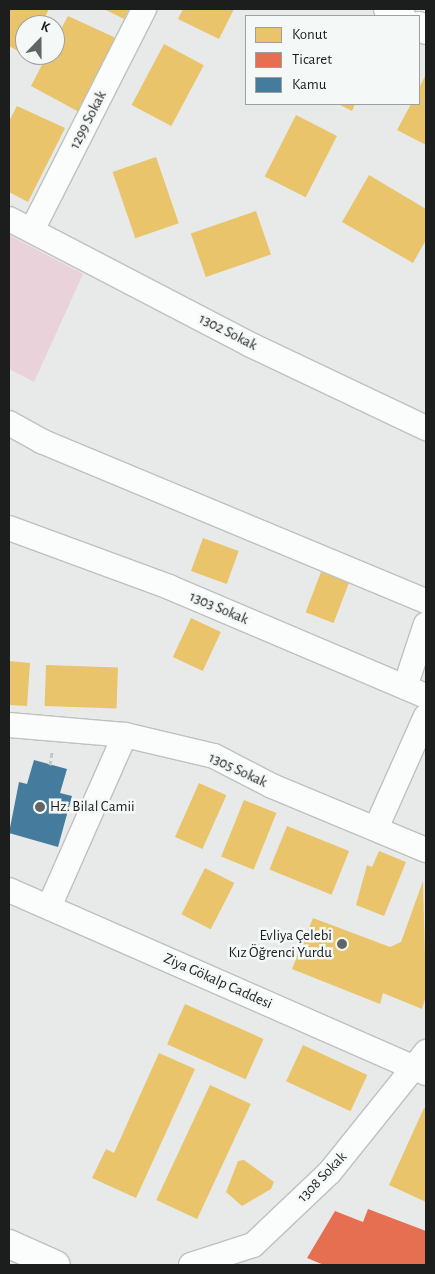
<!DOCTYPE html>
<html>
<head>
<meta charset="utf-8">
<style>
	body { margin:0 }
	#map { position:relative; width:435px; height:1274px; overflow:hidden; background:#e7eae9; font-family:"Alegreya Sans",sans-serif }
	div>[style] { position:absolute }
	.green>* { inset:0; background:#ead2db }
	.homes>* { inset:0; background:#e9c46a; transform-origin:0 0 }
	.shops>* { inset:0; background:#e76f51 }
	.public>* { inset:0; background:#457b9d }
	.path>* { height:3px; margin-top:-1.5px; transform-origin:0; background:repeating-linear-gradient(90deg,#c7c7c7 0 5px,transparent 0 7.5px) }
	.roads { filter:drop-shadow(1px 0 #bec1c0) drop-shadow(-1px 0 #bec1c0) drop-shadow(0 1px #bec1c0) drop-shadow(0 -1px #bec1c0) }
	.minor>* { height:24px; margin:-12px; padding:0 12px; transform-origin:12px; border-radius:12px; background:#fbfcfc }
	.major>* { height:28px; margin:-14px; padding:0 14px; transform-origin:14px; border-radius:14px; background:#fbfcfc }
	.highway>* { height:28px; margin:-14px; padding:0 14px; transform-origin:14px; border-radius:14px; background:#fbfcfc }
	.dots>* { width:14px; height:14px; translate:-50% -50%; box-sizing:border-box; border:2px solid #f4f8f7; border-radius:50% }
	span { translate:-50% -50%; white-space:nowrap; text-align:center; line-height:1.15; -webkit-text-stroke:5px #f4f8f7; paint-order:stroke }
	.street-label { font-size:15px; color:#1c1d1d }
	.poi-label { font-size:15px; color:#1c1d1d }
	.left { translate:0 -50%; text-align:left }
	.right { translate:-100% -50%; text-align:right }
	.frame { position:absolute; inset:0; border:10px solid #1c1d1d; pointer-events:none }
	.legend { position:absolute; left:245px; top:15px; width:175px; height:90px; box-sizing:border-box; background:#f4f8f7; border:1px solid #9ea0a0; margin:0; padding:6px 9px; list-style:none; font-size:15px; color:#1c1d1d }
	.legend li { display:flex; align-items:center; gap:10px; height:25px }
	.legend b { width:25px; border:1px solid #9ea0a0 }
	.north { position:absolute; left:15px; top:15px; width:50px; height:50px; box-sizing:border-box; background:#f4f8f7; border:1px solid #9ea0a0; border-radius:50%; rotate:22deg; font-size:14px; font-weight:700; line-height:20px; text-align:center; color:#1c1d1d }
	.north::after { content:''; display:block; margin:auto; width:18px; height:22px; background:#636564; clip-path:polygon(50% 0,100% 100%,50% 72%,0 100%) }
</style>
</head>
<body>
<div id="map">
	<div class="green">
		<div style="clip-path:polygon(9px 235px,83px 274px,34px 382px,9px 369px)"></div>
	</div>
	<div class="homes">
		<div style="clip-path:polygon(9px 9px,49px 9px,41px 25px,25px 25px,25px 55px,9px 46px)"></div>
		<div style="clip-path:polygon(104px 9px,129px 9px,124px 19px)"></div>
		<div style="clip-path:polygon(183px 9px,234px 9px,219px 39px,178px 19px)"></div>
		<div style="clip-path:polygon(68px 16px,116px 38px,79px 112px,31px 86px,47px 55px,55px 55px,55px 40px)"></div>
		<div style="left:164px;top:44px;width:45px;height:69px;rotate:28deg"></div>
		<div style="clip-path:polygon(426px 74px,426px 145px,397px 130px,411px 104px,419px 104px,419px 88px)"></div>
		<div style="clip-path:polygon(338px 104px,355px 104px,352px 111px)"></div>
		<div style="clip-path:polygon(17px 106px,65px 128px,28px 202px,9px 192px,9px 121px)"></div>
		<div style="left:296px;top:115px;width:46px;height:69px;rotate:27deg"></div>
		<div style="left:156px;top:157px;width:70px;height:46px;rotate:71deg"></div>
		<div style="clip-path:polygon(369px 175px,426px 209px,426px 240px,413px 263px,342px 222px)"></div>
		<div style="left:256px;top:211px;width:46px;height:69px;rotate:71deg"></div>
		<div style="left:203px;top:538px;width:38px;height:35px;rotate:20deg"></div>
		<div style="left:321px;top:572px;width:30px;height:43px;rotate:21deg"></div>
		<div style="left:191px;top:618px;width:33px;height:43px;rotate:25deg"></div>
		<div style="clip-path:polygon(9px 661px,30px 663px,27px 706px,9px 705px)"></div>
		<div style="left:46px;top:665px;width:72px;height:41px;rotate:2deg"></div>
		<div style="left:199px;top:783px;width:30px;height:59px;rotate:24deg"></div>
		<div style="left:244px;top:800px;width:35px;height:61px;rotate:22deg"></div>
		<div style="left:287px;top:826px;width:67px;height:47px;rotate:22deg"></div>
		<div style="clip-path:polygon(379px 851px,406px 862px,384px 916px,356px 905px,367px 865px,372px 867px)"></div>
		<div style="left:205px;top:868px;width:33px;height:52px;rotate:27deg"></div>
		<div style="clip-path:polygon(423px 881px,426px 996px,422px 1009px,383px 993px,380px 1004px,292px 969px,313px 918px,390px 947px,401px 942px)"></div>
		<div style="left:185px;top:1004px;width:86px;height:44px;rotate:24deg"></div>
		<div style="left:303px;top:1045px;width:71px;height:40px;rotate:25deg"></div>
		<div style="clip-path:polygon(159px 1053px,195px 1069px,136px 1198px,92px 1178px,106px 1149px,114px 1153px)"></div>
		<div style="left:210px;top:1085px;width:45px;height:127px;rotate:25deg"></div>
		<div style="clip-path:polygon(424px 1108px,426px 1109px,426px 1202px,389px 1185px)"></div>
		<div style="clip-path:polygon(244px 1160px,274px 1182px,271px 1189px,242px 1206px,226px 1192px,238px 1161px)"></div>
	</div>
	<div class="shops">
		<div style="clip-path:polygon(368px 1209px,426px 1231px,426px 1265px,324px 1265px,307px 1258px,335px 1211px,363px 1222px)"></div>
	</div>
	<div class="public">
		<div style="clip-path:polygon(34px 760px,67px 769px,60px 793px,72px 796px,58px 847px,9px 833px,19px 782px,27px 784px)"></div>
	</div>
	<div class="path">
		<div style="left:50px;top:765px;width:13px;rotate:-81deg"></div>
	</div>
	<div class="roads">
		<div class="minor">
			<div style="left:9px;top:219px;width:273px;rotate:27.5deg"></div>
			<div style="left:251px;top:345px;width:194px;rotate:25.4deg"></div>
			<div style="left:32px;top:230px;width:248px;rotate:-63.1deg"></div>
			<div style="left:9px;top:423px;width:37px;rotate:29deg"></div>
			<div style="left:41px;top:441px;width:417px;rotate:22.6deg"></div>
			<div style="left:9px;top:528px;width:171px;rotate:20.2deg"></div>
			<div style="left:169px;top:587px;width:279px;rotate:23deg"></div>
			<div style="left:405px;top:687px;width:66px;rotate:-71.6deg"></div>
			<div style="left:9px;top:725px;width:116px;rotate:4.9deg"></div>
			<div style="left:125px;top:735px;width:91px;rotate:13.3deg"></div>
			<div style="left:214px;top:756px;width:65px;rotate:27.3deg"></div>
			<div style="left:272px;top:786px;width:167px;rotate:22.6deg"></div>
			<div style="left:377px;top:826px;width:120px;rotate:-66deg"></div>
			<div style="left:9px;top:890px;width:455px;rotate:23.7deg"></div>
			<div style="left:49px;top:907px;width:188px;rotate:-66.2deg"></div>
			<div style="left:191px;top:1265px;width:65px;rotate:-17.9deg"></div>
			<div style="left:253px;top:1245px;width:106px;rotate:-43.5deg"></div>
			<div style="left:330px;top:1172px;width:154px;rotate:-51.3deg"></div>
		</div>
		<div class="major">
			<div style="left:388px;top:9px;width:15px;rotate:28deg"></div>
			<div style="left:419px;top:26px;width:8px;rotate:30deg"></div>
		</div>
		<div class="highway">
			<div style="left:9px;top:1244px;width:51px;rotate:24.1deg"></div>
		</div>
	</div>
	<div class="dots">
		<div style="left:40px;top:807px;background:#636564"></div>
		<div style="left:342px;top:944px;background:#636564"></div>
	</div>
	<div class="street-label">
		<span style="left:88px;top:120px;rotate:-63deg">1299 Sokak</span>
		<span style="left:228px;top:332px;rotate:27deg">1302 Sokak</span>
		<span style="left:219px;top:608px;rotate:23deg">1303 Sokak</span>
		<span style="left:238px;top:770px;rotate:25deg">1305 Sokak</span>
		<span style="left:218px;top:981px;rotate:24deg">Ziya Gökalp Caddesi</span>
		<span style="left:322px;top:1177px;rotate:-46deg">1308 Sokak</span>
	</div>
	<div class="poi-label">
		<span class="left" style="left:50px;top:807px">Hz. Bilal Camii</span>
		<span class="right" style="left:332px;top:944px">Evliya Çelebi<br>Kız Öğrenci Yurdu</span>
	</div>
	<div class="frame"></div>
	<ul class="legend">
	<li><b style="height:14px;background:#e9c46a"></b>Konut</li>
	<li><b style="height:14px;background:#e76f51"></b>Ticaret</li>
	<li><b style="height:14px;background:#457b9d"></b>Kamu</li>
	</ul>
	<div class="north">K</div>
</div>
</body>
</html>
